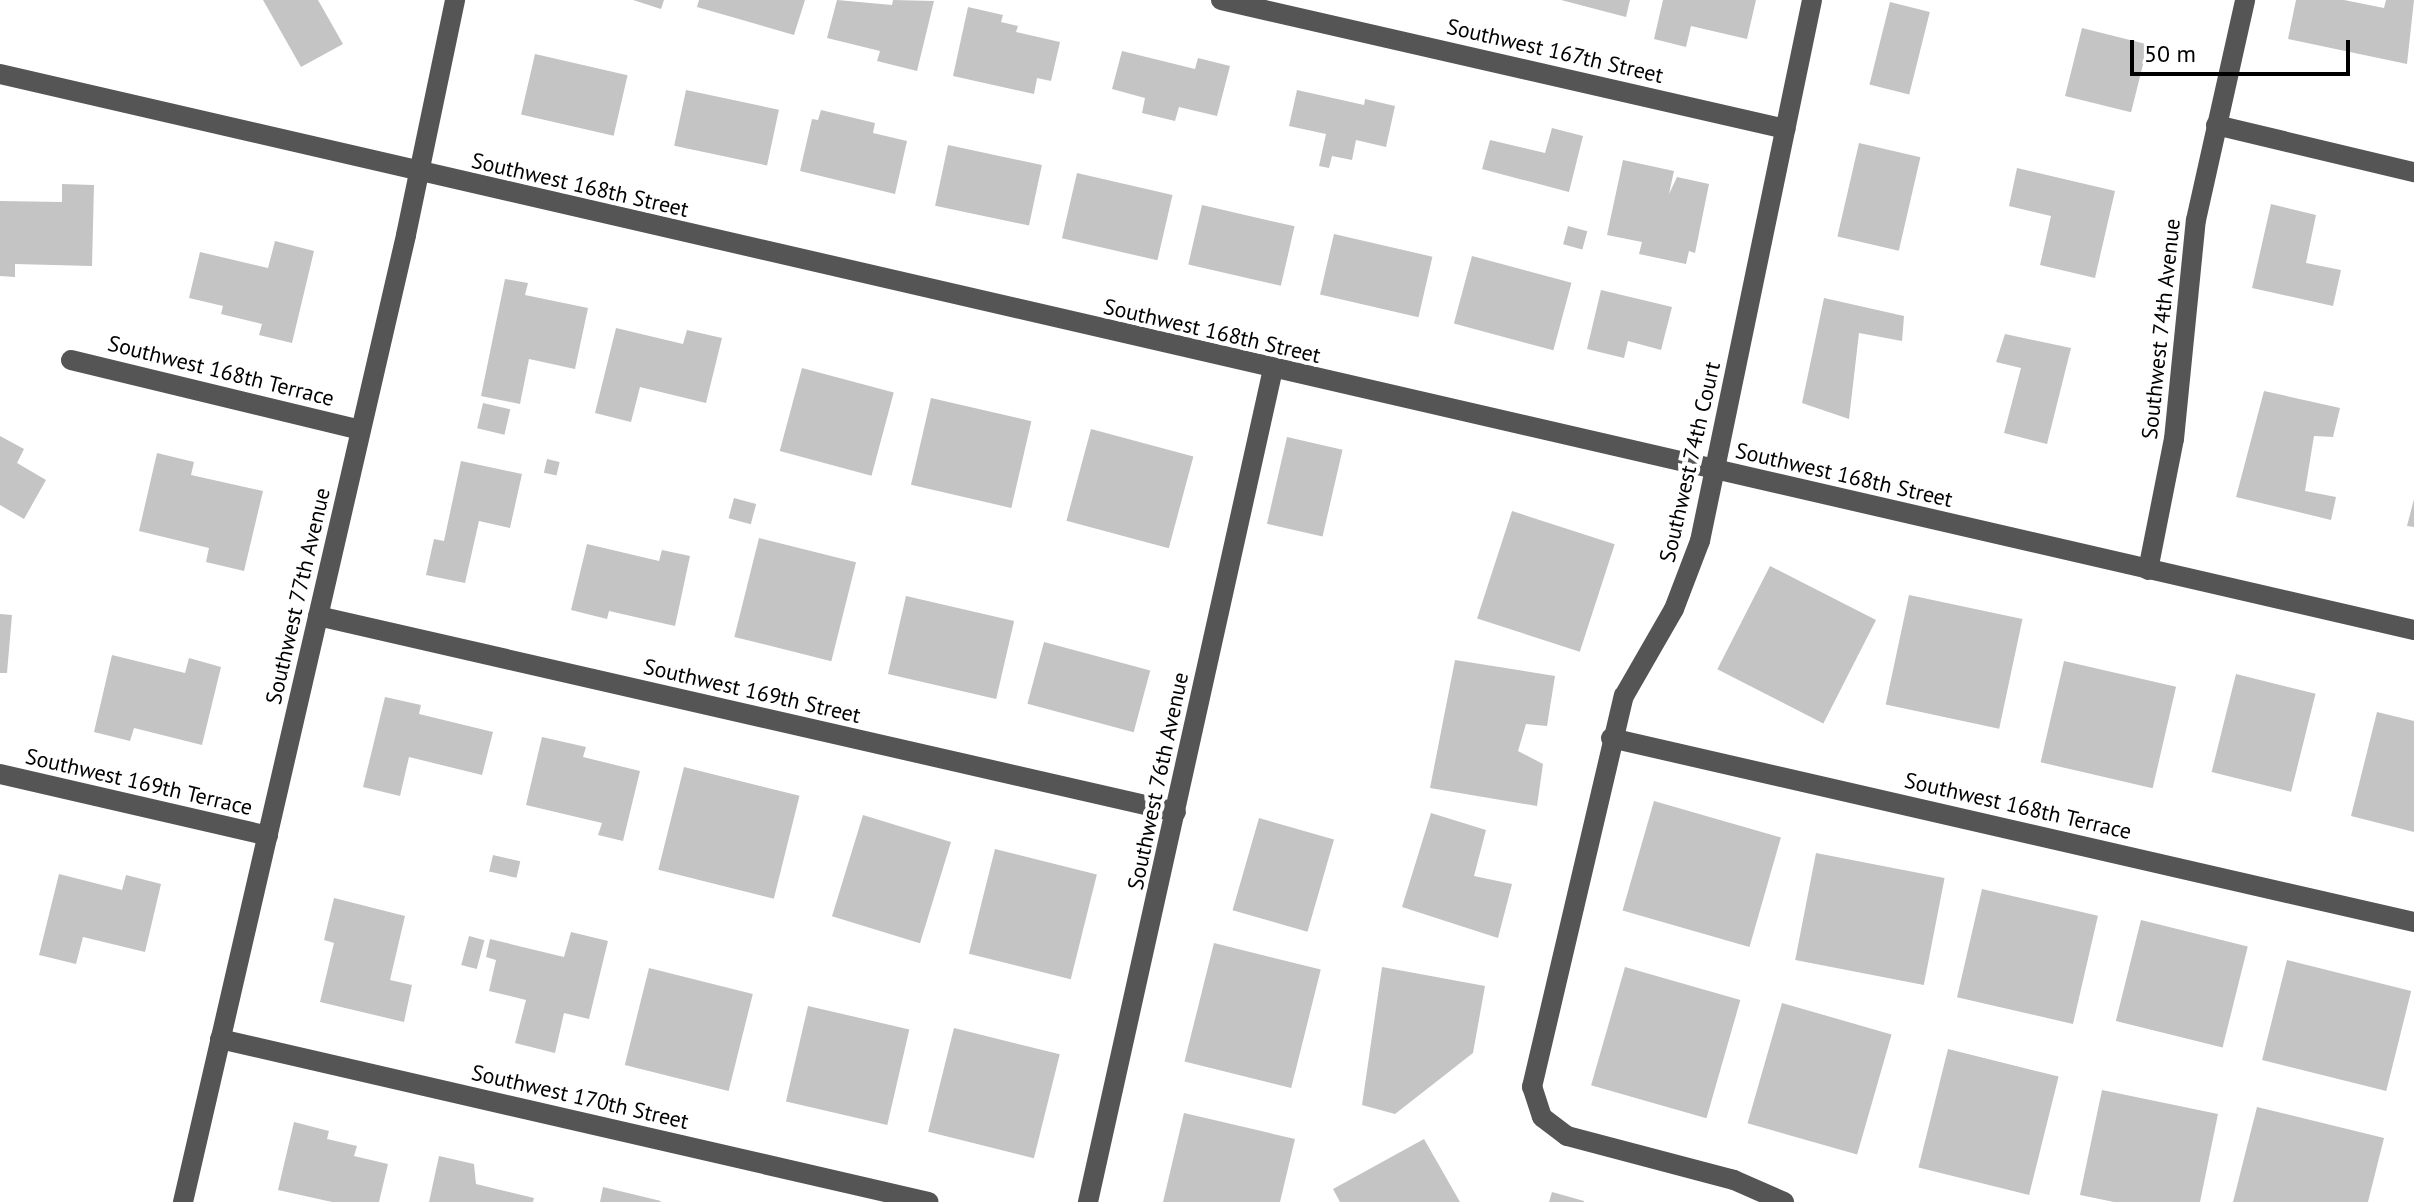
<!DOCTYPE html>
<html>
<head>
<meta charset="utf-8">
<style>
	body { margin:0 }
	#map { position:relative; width:2414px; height:1202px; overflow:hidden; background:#fff; font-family:"PT Sans",sans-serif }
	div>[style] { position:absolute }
	.building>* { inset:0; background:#c4c4c4; transform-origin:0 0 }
	.minor>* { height:20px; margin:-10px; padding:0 10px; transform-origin:10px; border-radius:10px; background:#555 }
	span { translate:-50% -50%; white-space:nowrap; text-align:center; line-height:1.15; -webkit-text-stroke:8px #fff; paint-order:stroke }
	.street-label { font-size:22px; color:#000 }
	.scale { position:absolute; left:2130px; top:40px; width:220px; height:36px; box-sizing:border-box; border:4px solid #000; border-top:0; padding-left:10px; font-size:24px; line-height:28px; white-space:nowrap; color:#000; -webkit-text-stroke:6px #fff; paint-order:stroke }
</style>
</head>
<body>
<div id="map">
	<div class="building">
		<div style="clip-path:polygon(263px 0,318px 0,343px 44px,301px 67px)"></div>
		<div style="clip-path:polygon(633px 0,664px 0,661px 9px)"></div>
		<div style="clip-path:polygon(699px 0,805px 0,794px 35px,697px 7px)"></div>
		<div style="clip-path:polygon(837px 0,892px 5px,893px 0,934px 1px,917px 71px,877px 61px,880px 51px,827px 38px)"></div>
		<div style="clip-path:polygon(1561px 0,1630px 0,1626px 17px)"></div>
		<div style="clip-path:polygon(1663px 0,1756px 0,1747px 39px,1691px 26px,1686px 47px,1654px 39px)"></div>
		<div style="clip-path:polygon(2296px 0,2344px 0,2384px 8px,2386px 0,2414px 0,2407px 64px,2288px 39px)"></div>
		<div style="left:1890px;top:2px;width:41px;height:85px;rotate:14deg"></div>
		<div style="clip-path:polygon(968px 7px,1003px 15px,1001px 22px,1018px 26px,1016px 32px,1060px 42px,1051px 81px,1037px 78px,1034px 94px,953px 76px)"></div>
		<div style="left:2082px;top:28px;width:68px;height:70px;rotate:14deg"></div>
		<div style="clip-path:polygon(1122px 51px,1195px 69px,1198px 58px,1230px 66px,1217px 116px,1179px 107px,1175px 121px,1142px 113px,1145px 98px,1112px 89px)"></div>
		<div style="left:535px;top:54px;width:95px;height:62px;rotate:13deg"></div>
		<div style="left:686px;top:90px;width:95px;height:57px;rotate:12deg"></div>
		<div style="clip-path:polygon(1297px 90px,1364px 105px,1365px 99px,1395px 106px,1386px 147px,1356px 140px,1352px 160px,1332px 156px,1329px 168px,1319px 166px,1326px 134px,1289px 126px)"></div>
		<div style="clip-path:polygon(821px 110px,875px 123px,873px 133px,907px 141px,895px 194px,800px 171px,812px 119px,818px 120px)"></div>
		<div style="clip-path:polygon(1552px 128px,1583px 136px,1569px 192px,1482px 169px,1490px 140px,1545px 153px)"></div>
		<div style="left:1859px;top:143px;width:63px;height:96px;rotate:13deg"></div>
		<div style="left:948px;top:145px;width:96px;height:62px;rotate:12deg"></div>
		<div style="clip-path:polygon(1623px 160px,1674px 171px,1669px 194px,1677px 177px,1709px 184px,1695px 253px,1689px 251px,1686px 264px,1639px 254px,1642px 242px,1607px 235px)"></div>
		<div style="clip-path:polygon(2017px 168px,2115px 191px,2095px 278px,2040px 265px,2051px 216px,2009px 206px)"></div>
		<div style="left:1077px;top:173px;width:98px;height:67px;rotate:13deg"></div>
		<div style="clip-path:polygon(62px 184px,94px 185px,92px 266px,15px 264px,15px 277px,0 276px,0 201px,62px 202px)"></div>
		<div style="clip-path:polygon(2271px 204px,2316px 215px,2306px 263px,2341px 270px,2333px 306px,2252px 288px)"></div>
		<div style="left:1202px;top:205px;width:95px;height:61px;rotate:13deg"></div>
		<div style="left:1568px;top:226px;width:20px;height:19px;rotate:15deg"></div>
		<div style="left:1334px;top:234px;width:101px;height:62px;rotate:13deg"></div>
		<div style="clip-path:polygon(275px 241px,314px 251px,292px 343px,259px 335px,262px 324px,221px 314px,223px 306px,189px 298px,200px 252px,268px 268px)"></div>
		<div style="left:1472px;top:256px;width:103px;height:70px;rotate:15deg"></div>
		<div style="clip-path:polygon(505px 279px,528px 283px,525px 295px,588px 308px,575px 369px,529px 359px,520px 404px,481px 396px)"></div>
		<div style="clip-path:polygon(1601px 290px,1672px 307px,1661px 350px,1628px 341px,1624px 358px,1587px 349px)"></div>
		<div style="clip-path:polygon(1824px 298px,1904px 316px,1902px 341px,1859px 333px,1849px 419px,1802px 403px)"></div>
		<div style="clip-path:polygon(616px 328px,683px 344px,687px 330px,722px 338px,706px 403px,640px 387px,631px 422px,595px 413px)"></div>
		<div style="clip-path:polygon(2005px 334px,2071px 348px,2047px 444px,2004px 433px,2021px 368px,1996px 362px)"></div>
		<div style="left:802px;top:368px;width:95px;height:86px;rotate:15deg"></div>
		<div style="clip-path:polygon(2264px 391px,2340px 408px,2333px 437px,2314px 436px,2305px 491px,2336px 497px,2331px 520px,2236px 497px)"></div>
		<div style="left:931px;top:398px;width:103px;height:89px;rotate:13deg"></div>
		<div style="left:483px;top:403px;width:28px;height:26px;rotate:13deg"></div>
		<div style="left:1091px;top:429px;width:106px;height:95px;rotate:15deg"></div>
		<div style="clip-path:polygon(0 436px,24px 449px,17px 463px,46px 480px,24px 519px,0 505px)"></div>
		<div style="left:1287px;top:437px;width:57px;height:89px;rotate:13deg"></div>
		<div style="clip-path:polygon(157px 453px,194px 462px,191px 475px,263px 491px,244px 571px,206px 562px,209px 548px,139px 531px)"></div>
		<div style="left:547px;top:459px;width:13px;height:14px;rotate:13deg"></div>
		<div style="clip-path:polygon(461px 461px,522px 474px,510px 528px,479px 521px,465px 583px,426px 575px,434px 539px,444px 541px)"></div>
		<div style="left:734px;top:498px;width:23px;height:21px;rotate:15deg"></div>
		<div style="clip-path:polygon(2414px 499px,2414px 527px,2407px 526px)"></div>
		<div style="left:1512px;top:511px;width:108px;height:113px;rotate:18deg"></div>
		<div style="left:759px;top:538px;width:100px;height:102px;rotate:14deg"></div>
		<div style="clip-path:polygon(587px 544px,659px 561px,662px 550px,690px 556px,675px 626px,609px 611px,607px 619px,571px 610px)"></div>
		<div style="left:1770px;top:566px;width:119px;height:116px;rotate:27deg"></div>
		<div style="left:1909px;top:595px;width:116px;height:112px;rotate:12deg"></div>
		<div style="left:906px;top:596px;width:111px;height:80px;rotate:13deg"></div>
		<div style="clip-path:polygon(0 614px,12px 615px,7px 673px,0 673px)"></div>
		<div style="left:1044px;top:642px;width:110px;height:64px;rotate:15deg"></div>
		<div style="clip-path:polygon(112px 655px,185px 673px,189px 658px,221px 667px,202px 745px,134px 728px,130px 741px,94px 732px)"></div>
		<div style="clip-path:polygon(1455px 660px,1555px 676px,1547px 726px,1526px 724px,1518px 751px,1543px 764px,1537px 806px,1430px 788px)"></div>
		<div style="left:2064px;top:661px;width:115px;height:104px;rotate:13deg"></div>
		<div style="left:2236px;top:674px;width:82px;height:101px;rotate:14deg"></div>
		<div style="clip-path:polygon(385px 697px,421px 705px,419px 714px,493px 732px,482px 775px,409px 757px,400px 796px,363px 787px)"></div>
		<div style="clip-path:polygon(2377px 712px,2414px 721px,2414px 832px,2351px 816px)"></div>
		<div style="clip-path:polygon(542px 737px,586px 747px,583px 757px,640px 771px,623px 841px,598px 835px,602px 823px,526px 805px)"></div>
		<div style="left:684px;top:767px;width:119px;height:106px;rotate:14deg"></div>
		<div style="left:1654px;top:801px;width:132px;height:114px;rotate:16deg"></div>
		<div style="clip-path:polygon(1431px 813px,1486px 830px,1474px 876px,1512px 884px,1498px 938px,1402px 907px)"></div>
		<div style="left:863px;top:815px;width:92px;height:106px;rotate:17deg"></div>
		<div style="left:1259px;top:818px;width:78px;height:96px;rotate:16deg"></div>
		<div style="left:995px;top:849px;width:105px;height:108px;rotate:14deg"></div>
		<div style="left:1816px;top:853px;width:131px;height:109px;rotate:11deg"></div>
		<div style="left:493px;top:855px;width:28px;height:17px;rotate:13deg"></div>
		<div style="clip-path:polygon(59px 874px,122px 890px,126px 875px,161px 884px,145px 952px,83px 937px,76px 964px,39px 955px)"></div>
		<div style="left:1982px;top:889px;width:119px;height:111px;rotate:13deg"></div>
		<div style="clip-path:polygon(334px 898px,405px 916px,390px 980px,412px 985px,404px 1022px,320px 1002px,334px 943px,324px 940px)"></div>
		<div style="left:2141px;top:920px;width:110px;height:104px;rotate:14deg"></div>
		<div style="clip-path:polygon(571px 932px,608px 941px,589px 1019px,564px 1013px,555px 1053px,515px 1043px,526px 1000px,489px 991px,496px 960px,486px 957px,490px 939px,564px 957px)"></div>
		<div style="left:469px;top:936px;width:16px;height:30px;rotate:15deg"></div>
		<div style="left:1214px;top:943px;width:110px;height:122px;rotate:14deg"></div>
		<div style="left:2287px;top:960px;width:128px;height:103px;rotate:14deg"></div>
		<div style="clip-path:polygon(1382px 967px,1485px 986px,1473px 1053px,1395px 1114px,1362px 1105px)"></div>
		<div style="left:1625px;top:967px;width:120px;height:123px;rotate:16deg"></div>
		<div style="left:649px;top:968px;width:107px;height:100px;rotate:14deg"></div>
		<div style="left:1782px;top:1003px;width:114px;height:125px;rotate:16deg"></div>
		<div style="left:808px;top:1006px;width:104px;height:98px;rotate:13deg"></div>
		<div style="left:954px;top:1028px;width:109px;height:107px;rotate:14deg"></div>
		<div style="left:1948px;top:1049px;width:114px;height:122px;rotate:14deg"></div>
		<div style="clip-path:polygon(2102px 1090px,2218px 1114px,2200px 1202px,2114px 1202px,2080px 1195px)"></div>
		<div style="clip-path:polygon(2257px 1107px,2384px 1138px,2368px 1202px,2233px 1202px)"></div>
		<div style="clip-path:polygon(1184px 1113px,1295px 1139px,1280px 1202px,1163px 1202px)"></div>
		<div style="clip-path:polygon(294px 1122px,329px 1131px,327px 1139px,357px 1146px,354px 1156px,388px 1164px,379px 1202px,332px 1202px,278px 1190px)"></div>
		<div style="clip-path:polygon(1424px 1139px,1460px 1202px,1340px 1202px,1333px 1189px)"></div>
		<div style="clip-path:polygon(439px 1156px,474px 1164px,476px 1184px,534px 1198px,533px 1202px,429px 1202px)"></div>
		<div style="clip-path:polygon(603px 1187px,661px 1201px,660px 1202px,600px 1202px)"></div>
		<div style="clip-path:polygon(1552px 1192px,1584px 1201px,1584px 1202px,1549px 1202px)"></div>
	</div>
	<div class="minor">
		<div style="left:1221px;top:0;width:579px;rotate:12.88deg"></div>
		<div style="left:0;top:74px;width:2477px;rotate:12.97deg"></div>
		<div style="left:2216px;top:125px;width:204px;rotate:13.4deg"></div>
		<div style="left:71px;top:360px;width:297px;rotate:13.6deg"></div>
		<div style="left:2148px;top:570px;width:134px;rotate:-78.8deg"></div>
		<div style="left:2174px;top:439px;width:220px;rotate:-84.3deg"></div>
		<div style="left:2196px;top:220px;width:225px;rotate:-77.4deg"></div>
		<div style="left:318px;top:616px;width:880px;rotate:12.87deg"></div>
		<div style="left:1611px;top:738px;width:824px;rotate:12.91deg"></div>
		<div style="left:0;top:774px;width:275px;rotate:13deg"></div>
		<div style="left:220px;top:1039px;width:727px;rotate:12.95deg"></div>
		<div style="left:183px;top:1202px;width:992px;rotate:-77.01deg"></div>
		<div style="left:406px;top:235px;width:240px;rotate:-78.2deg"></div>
		<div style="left:1088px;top:1202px;width:853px;rotate:-77.48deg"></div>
		<div style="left:1784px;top:1202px;width:55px;rotate:-156.3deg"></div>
		<div style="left:1734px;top:1180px;width:173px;rotate:-165.2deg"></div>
		<div style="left:1567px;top:1136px;width:31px;rotate:-143deg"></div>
		<div style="left:1542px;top:1117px;width:32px;rotate:-108deg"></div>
		<div style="left:1532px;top:1087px;width:402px;rotate:-76.8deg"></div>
		<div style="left:1624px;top:696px;width:100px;rotate:-60.1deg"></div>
		<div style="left:1674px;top:609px;width:73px;rotate:-69.1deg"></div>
		<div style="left:1700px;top:541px;width:552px;rotate:-78.3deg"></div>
	</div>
	<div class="street-label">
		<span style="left:1555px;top:51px;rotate:13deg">Southwest 167th Street</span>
		<span style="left:580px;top:185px;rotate:13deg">Southwest 168th Street</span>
		<span style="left:2161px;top:329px;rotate:-84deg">Southwest 74th Avenue</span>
		<span style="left:1212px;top:331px;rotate:13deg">Southwest 168th Street</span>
		<span style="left:221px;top:371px;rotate:14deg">Southwest 168th Terrace</span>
		<span style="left:1690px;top:462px;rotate:-77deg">Southwest 74th Court</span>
		<span style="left:1844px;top:475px;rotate:13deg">Southwest 168th Street</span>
		<span style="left:298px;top:596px;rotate:-77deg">Southwest 77th Avenue</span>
		<span style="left:752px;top:691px;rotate:13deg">Southwest 169th Street</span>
		<span style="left:1158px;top:781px;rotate:-78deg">Southwest 76th Avenue</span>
		<span style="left:139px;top:782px;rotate:13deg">Southwest 169th Terrace</span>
		<span style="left:2018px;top:806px;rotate:13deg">Southwest 168th Terrace</span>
		<span style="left:580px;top:1097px;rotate:13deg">Southwest 170th Street</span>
	</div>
	<div class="scale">50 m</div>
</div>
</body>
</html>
